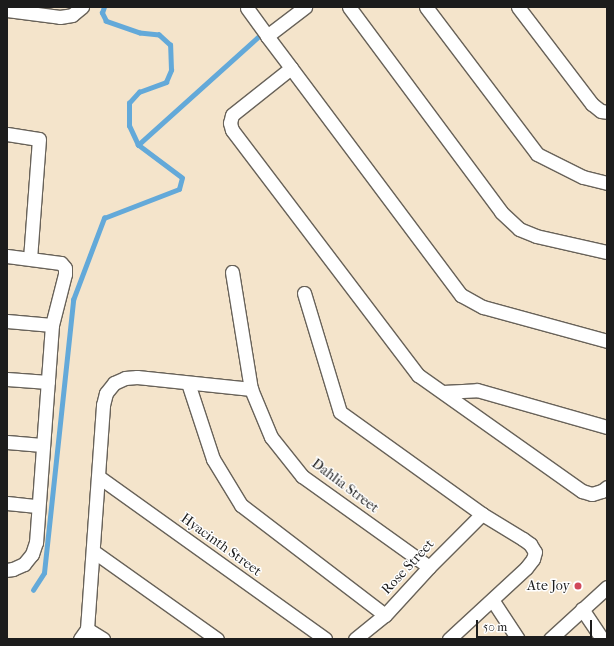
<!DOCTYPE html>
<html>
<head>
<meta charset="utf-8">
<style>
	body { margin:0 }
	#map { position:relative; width:614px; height:646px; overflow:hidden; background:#f4e4cb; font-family:"IM FELL French Canon",serif }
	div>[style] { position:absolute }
	.stream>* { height:4.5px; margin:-2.25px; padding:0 2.25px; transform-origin:2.25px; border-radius:2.25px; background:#63a9d9 }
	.roads { filter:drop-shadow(1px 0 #686259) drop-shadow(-1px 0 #686259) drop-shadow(0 1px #686259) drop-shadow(0 -1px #686259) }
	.minor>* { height:13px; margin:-6.5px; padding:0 6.5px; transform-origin:6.5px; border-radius:6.5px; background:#fff }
	.dots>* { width:11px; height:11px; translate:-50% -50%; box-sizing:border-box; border:2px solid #fff; border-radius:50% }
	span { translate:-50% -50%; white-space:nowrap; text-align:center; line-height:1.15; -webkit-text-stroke:3px #fff; paint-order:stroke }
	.street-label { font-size:14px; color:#1c1c1c }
	.poi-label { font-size:14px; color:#1c1c1c }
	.right { translate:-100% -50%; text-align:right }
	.frame { position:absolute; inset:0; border:8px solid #1c1c1c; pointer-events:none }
	.scale { position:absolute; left:476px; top:620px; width:116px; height:18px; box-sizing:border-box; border:2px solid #1c1c1c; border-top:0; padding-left:5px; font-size:12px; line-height:14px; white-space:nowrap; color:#1c1c1c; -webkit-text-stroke:3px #fff; paint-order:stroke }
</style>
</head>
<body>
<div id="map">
	<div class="stream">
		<div style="left:138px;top:145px;width:161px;rotate:-42deg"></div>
		<div style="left:33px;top:590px;width:20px;rotate:-57deg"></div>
		<div style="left:44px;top:573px;width:275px;rotate:-83.9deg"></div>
		<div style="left:73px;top:300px;width:88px;rotate:-69.3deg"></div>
		<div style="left:104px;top:218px;width:80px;rotate:-21.1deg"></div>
		<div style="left:179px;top:189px;width:11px;rotate:-75deg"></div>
		<div style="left:182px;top:178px;width:55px;rotate:-143.1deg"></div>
		<div style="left:138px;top:145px;width:21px;rotate:-115deg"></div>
		<div style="left:129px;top:126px;width:23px;rotate:-90deg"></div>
		<div style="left:129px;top:103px;width:15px;rotate:-48deg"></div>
		<div style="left:139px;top:92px;width:29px;rotate:-20deg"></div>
		<div style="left:166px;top:82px;width:13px;rotate:-67deg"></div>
		<div style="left:171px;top:70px;width:25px;rotate:-92deg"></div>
		<div style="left:170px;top:45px;width:15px;rotate:-138deg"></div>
		<div style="left:159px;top:35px;width:19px;rotate:-174deg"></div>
		<div style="left:140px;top:33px;width:36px;rotate:-161deg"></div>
		<div style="left:106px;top:21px;width:9px;rotate:-117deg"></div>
		<div style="left:102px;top:13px;width:6px;rotate:-72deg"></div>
	</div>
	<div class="roads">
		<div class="minor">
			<div style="left:349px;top:7px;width:255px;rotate:53.4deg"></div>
			<div style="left:501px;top:212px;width:25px;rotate:43deg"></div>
			<div style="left:519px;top:229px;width:18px;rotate:22deg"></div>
			<div style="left:536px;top:236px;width:73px;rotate:12.7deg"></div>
			<div style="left:426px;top:7px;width:184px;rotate:52.9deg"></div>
			<div style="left:537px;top:154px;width:51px;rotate:26.6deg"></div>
			<div style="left:583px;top:177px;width:25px;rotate:14deg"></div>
			<div style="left:518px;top:7px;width:122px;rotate:52.7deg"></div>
			<div style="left:592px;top:104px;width:11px;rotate:38deg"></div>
			<div style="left:601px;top:111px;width:6px;rotate:9deg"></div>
			<div style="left:247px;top:8px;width:34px;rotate:54deg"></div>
			<div style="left:267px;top:36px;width:48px;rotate:-37.3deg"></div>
			<div style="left:7px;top:10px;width:53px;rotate:7.5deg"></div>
			<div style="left:60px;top:17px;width:12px;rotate:-9deg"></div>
			<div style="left:72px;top:15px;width:13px;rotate:-39deg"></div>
			<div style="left:267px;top:36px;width:40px;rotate:53deg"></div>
			<div style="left:291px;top:68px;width:75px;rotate:141.5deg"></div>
			<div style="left:232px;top:115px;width:8px;rotate:104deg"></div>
			<div style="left:230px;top:123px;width:7px;rotate:74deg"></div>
			<div style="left:232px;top:130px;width:308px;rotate:52.8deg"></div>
			<div style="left:418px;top:375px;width:201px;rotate:35.3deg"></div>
			<div style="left:582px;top:491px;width:10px;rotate:17deg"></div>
			<div style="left:592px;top:494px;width:10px;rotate:-17deg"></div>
			<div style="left:602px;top:491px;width:6px;rotate:-39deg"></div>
			<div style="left:291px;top:68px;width:284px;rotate:53.2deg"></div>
			<div style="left:461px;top:295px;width:25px;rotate:29deg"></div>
			<div style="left:483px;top:307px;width:129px;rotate:15.3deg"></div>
			<div style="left:7px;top:134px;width:32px;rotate:9deg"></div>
			<div style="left:39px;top:139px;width:119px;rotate:94.3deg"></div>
			<div style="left:7px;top:256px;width:54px;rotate:7.4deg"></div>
			<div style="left:61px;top:263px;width:6px;rotate:51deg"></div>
			<div style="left:65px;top:268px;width:6px;rotate:90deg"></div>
			<div style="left:65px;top:274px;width:53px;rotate:104.3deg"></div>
			<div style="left:52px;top:325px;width:218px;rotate:94.2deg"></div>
			<div style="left:36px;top:542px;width:13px;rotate:108deg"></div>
			<div style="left:32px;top:554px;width:13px;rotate:129deg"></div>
			<div style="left:24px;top:564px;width:12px;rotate:156deg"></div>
			<div style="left:13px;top:569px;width:6px;rotate:171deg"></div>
			<div style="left:232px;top:272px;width:119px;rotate:80.8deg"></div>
			<div style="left:251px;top:389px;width:52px;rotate:67.4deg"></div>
			<div style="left:271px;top:437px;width:50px;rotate:51.5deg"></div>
			<div style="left:302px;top:476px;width:156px;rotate:35.6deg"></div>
			<div style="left:304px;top:293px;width:124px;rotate:73.2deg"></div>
			<div style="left:340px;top:412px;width:175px;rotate:35.7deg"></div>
			<div style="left:482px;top:514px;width:48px;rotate:31.4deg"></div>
			<div style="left:523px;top:539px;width:9px;rotate:36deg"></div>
			<div style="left:530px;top:544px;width:9px;rotate:58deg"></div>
			<div style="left:535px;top:552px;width:7px;rotate:106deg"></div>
			<div style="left:533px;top:559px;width:11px;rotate:128deg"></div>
			<div style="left:526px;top:568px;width:105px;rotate:137.3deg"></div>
			<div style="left:7px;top:321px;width:45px;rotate:5.1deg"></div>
			<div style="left:7px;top:379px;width:41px;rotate:4.2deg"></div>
			<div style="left:188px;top:383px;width:80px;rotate:71.8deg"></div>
			<div style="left:213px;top:459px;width:54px;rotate:58.7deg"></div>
			<div style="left:241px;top:505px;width:181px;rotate:37.4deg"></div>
			<div style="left:443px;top:392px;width:34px;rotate:-3deg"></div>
			<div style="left:477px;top:390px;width:135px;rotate:15.9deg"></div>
			<div style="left:7px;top:442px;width:35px;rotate:5deg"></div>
			<div style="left:99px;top:477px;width:278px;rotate:35.6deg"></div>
			<div style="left:7px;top:503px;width:30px;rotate:6deg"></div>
			<div style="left:93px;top:551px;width:152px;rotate:35.4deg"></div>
			<div style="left:493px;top:601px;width:45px;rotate:56.7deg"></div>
			<div style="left:582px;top:609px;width:36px;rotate:56deg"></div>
			<div style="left:87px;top:629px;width:19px;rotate:32deg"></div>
			<div style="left:80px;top:639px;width:12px;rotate:-55deg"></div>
			<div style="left:87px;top:629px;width:225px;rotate:-85.9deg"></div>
			<div style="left:103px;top:405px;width:12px;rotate:-76deg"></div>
			<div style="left:106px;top:393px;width:13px;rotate:-51deg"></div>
			<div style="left:114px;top:383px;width:12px;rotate:-24deg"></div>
			<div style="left:125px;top:378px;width:12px;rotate:-5deg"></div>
			<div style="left:137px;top:377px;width:115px;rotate:6deg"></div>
			<div style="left:355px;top:639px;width:38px;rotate:-39deg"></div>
			<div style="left:385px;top:615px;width:65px;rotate:-47.5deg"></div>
			<div style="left:429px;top:567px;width:75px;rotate:-45deg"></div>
			<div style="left:550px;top:639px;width:77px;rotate:-42.4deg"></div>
		</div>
	</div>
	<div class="dots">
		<div style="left:578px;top:586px;background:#d1495b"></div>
	</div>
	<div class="street-label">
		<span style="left:345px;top:486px;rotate:37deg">Dahlia Street</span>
		<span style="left:221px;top:545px;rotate:36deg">Hyacinth Street</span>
		<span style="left:408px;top:567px;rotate:-47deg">Rose Street</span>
	</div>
	<div class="poi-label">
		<span class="right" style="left:570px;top:586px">Ate Joy</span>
	</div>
	<div class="frame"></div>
	<div class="scale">50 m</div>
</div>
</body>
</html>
